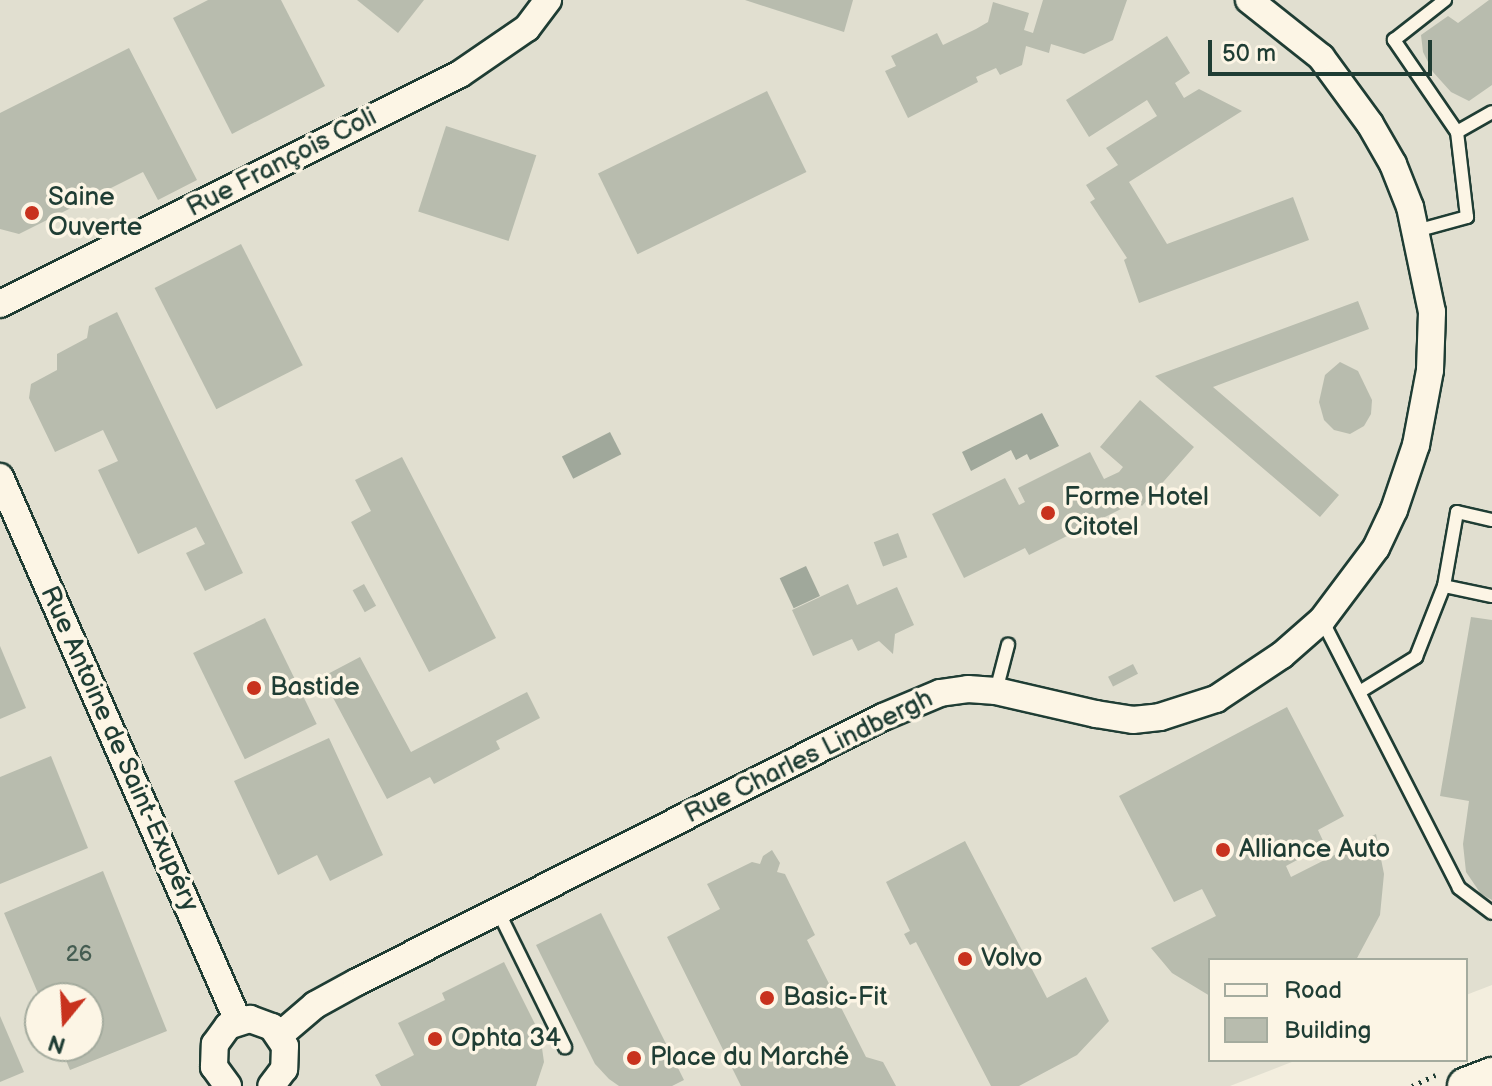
<!DOCTYPE html>
<html>
<head>
<meta charset="utf-8">
<style>
	body { margin:0 }
	#map { position:relative; width:1492px; height:1086px; overflow:hidden; background:#f3eede; font-family:"Balsamiq Sans",sans-serif }
	div>[style] { position:absolute }
	.built>* { inset:0; background:#e1dfd0 }
	.water>* { inset:0; background:#a0a89b; transform-origin:0 0 }
	.building>* { inset:0; background:#b8bcae; transform-origin:0 0 }
	.path>* { height:5px; margin-top:-2.5px; transform-origin:0; background:repeating-linear-gradient(90deg,#1f3d34 0 2px,transparent 0 8px) }
	.roads { filter:drop-shadow(2px 0 #1f3d34) drop-shadow(-2px 0 #1f3d34) drop-shadow(0 2px #1f3d34) drop-shadow(0 -2px #1f3d34) }
	.service>* { height:12px; margin:-6px; padding:0 6px; transform-origin:6px; border-radius:6px; background:#fcf5e5 }
	.minor>* { height:26px; margin:-13px; padding:0 13px; transform-origin:13px; border-radius:13px; background:#fcf5e5 }
	.secondary>* { height:36px; margin:-18px; padding:0 18px; transform-origin:18px; border-radius:18px; background:#fcf5e5 }
	.dots>* { width:22px; height:22px; translate:-50% -50%; box-sizing:border-box; border:4px solid #fcf5e5; border-radius:50% }
	span { translate:-50% -50%; white-space:nowrap; text-align:center; line-height:1.15; -webkit-text-stroke:7px #fcf5e5; paint-order:stroke }
	.number-label { font-size:22px; color:#455d52 }
	.number-label span { -webkit-text-stroke-width:0 }
	.street-label { font-size:26px; color:#1f3d34 }
	.poi-label { font-size:26px; color:#1f3d34 }
	.left { translate:0 -50%; text-align:left }
	.legend { position:absolute; left:1208px; top:958px; width:260px; height:104px; box-sizing:border-box; background:#fcf5e5; border:2px solid #a4ab9e; margin:0; padding:10px 14px; list-style:none; font-size:24px; color:#1f3d34 }
	.legend li { display:flex; align-items:center; gap:16px; height:40px }
	.legend b { width:40px; border:2px solid #a4ab9e }
	.north { position:absolute; left:24px; top:982px; width:80px; height:80px; box-sizing:border-box; background:#fcf5e5; border:2px solid #a4ab9e; border-radius:50%; rotate:198deg; font-size:22px; font-weight:700; line-height:32px; text-align:center; color:#1f3d34 }
	.north::after { content:''; display:block; margin:auto; width:28px; height:36px; background:#c8321e; clip-path:polygon(50% 0,100% 100%,50% 72%,0 100%) }
	.scale { position:absolute; left:1208px; top:40px; width:224px; height:36px; box-sizing:border-box; border:4px solid #1f3d34; border-top:0; padding-left:10px; font-size:24px; line-height:28px; white-space:nowrap; color:#1f3d34; -webkit-text-stroke:6px #fcf5e5; paint-order:stroke }
</style>
</head>
<body>
<div id="map">
	<div class="built">
		<div style="clip-path:polygon(evenodd,0 0,1492px 0,1492px 985px,1466px 995px,1466px 960px,1210px 960px,1210px 1060px,1297px 1060px,1230px 1086px,0 1086px,0 0,40px 998px,88px 998px,88px 1046px,40px 1046px,40px 998px)"></div>
	</div>
	<div class="water">
		<div style="clip-path:polygon(1042px 413px,1059px 446px,1030px 460px,1027px 454px,1016px 460px,1011px 450px,971px 471px,962px 452px)"></div>
		<div style="left:610px;top:432px;width:25px;height:54px;rotate:63deg"></div>
		<div style="left:806px;top:566px;width:33px;height:29px;rotate:65deg"></div>
	</div>
	<div class="building">
		<div style="clip-path:polygon(208px 0,281px 0,325px 86px,232px 134px,173px 18px)"></div>
		<div style="clip-path:polygon(357px 0,424px 0,398px 33px)"></div>
		<div style="clip-path:polygon(745px 0,853px 0,844px 32px)"></div>
		<div style="clip-path:polygon(1043px 0,1127px 0,1113px 40px,1084px 54px,1051px 44px,1049px 53px,1026px 46px,1022px 65px,1000px 75px,996px 68px,976px 77px,978px 82px,908px 118px,885px 71px,896px 66px,891px 56px,937px 33px,943px 45px,976px 29px,988px 22px,993px 2px,1029px 13px,1024px 30px,1033px 33px)"></div>
		<div style="clip-path:polygon(1489px 0,1492px 0,1492px 85px,1469px 101px,1451px 92px,1433px 72px,1423px 52px,1421px 35px,1448px 16px,1458px 23px)"></div>
		<div style="clip-path:polygon(1167px 36px,1190px 73px,1175px 83px,1184px 98px,1199px 89px,1242px 111px,1129px 182px,1167px 244px,1293px 197px,1309px 240px,1139px 303px,1124px 260px,1127px 258px,1090px 202px,1095px 199px,1086px 185px,1118px 165px,1106px 148px,1157px 116px,1147px 100px,1089px 137px,1066px 100px)"></div>
		<div style="clip-path:polygon(129px 48px,197px 180px,158px 200px,143px 172px,19px 234px,0 229px,0 113px)"></div>
		<div style="left:767px;top:91px;width:90px;height:188px;rotate:64deg"></div>
		<div style="left:446px;top:126px;width:95px;height:90px;rotate:18deg"></div>
		<div style="left:241px;top:244px;width:136px;height:97px;rotate:63deg"></div>
		<div style="clip-path:polygon(1358px 301px,1369px 329px,1213px 387px,1339px 495px,1320px 517px,1155px 376px)"></div>
		<div style="clip-path:polygon(117px 312px,243px 573px,205px 591px,186px 553px,205px 544px,196px 527px,138px 554px,98px 470px,118px 461px,103px 430px,55px 452px,29px 398px,31px 384px,57px 370px,57px 354px,87px 338px,89px 326px)"></div>
		<div style="clip-path:polygon(1340px 362px,1358px 371px,1372px 400px,1371px 414px,1364px 426px,1350px 434px,1334px 430px,1324px 420px,1319px 402px,1325px 375px)"></div>
		<div style="clip-path:polygon(1140px 400px,1194px 447px,1142px 506px,1137px 501px,1029px 555px,1025px 548px,964px 578px,932px 514px,1005px 478px,1019px 505px,1025px 502px,1018px 488px,1090px 452px,1104px 479px,1119px 472px,1123px 467px,1100px 447px)"></div>
		<div style="clip-path:polygon(402px 457px,496px 638px,429px 672px,351px 522px,371px 511px,355px 480px)"></div>
		<div style="left:898px;top:533px;width:26px;height:26px;rotate:69deg"></div>
		<div style="left:364px;top:584px;width:25px;height:13px;rotate:61deg"></div>
		<div style="clip-path:polygon(848px 584px,857px 605px,897px 587px,914px 625px,895px 634px,893px 654px,879px 641px,858px 651px,852px 639px,813px 656px,792px 610px)"></div>
		<div style="clip-path:polygon(1471px 617px,1492px 620px,1492px 900px,1481px 894px,1466px 872px,1463px 844px,1469px 801px,1440px 796px)"></div>
		<div style="left:265px;top:618px;width:118px;height:80px;rotate:64deg"></div>
		<div style="clip-path:polygon(0 646px,26px 708px,0 719px)"></div>
		<div style="clip-path:polygon(360px 657px,411px 752px,527px 692px,540px 718px,496px 741px,500px 749px,434px 784px,430px 777px,387px 799px,322px 677px)"></div>
		<div style="left:1133px;top:664px;width:11px;height:28px;rotate:63deg"></div>
		<div style="clip-path:polygon(1287px 707px,1344px 816px,1318px 830px,1325px 845px,1286px 866px,1291px 877px,1376px 834px,1384px 874px,1380px 915px,1356px 960px,1210px 960px,1210px 996px,1172px 973px,1151px 948px,1216px 916px,1202px 889px,1174px 902px,1119px 796px)"></div>
		<div style="clip-path:polygon(329px 738px,383px 855px,330px 881px,317px 855px,278px 875px,234px 781px)"></div>
		<div style="clip-path:polygon(51px 756px,88px 848px,0 884px,0 777px)"></div>
		<div style="clip-path:polygon(965px 841px,1047px 998px,1086px 977px,1109px 1021px,1077px 1055px,1019px 1086px,991px 1086px,916px 942px,910px 945px,904px 934px,910px 931px,886px 882px)"></div>
		<div style="clip-path:polygon(772px 850px,780px 863px,777px 872px,785px 874px,815px 935px,807px 940px,866px 1057px,883px 1062px,896px 1086px,741px 1086px,667px 937px,720px 909px,707px 884px,752px 862px,760px 864px,763px 856px)"></div>
		<div style="clip-path:polygon(103px 871px,167px 1031px,70px 1070px,60px 1046px,88px 1046px,88px 998px,40px 998px,4px 913px)"></div>
		<div style="clip-path:polygon(601px 913px,684px 1080px,672px 1086px,619px 1086px,609px 1079px,595px 1064px,536px 945px)"></div>
		<div style="clip-path:polygon(504px 962px,540px 1034px,544px 1062px,536px 1086px,381px 1086px,375px 1075px,414px 1055px,398px 1023px,445px 1000px,442px 993px)"></div>
		<div style="clip-path:polygon(0 1016px,24px 1072px,0 1082px)"></div>
	</div>
	<div class="path">
		<div style="left:1412px;top:1086px;width:26px;rotate:-25deg"></div>
	</div>
	<div class="roads">
		<div class="service">
			<div style="left:1457px;top:132px;width:40px;rotate:-29.7deg"></div>
			<div style="left:1416px;top:231px;width:53px;rotate:-15.4deg"></div>
			<div style="left:1467px;top:217px;width:86px;rotate:-96.7deg"></div>
			<div style="left:1457px;top:132px;width:112px;rotate:-124.4deg"></div>
			<div style="left:1394px;top:40px;width:65px;rotate:-38.1deg"></div>
			<div style="left:1444px;top:586px;width:75px;rotate:-80deg"></div>
			<div style="left:1457px;top:512px;width:36px;rotate:13deg"></div>
			<div style="left:1322px;top:620px;width:301px;rotate:62.9deg"></div>
			<div style="left:1459px;top:888px;width:41px;rotate:37.1deg"></div>
			<div style="left:996px;top:691px;width:48px;rotate:-75.4deg"></div>
			<div style="left:1361px;top:691px;width:65px;rotate:-31.7deg"></div>
			<div style="left:1416px;top:657px;width:76px;rotate:-68.5deg"></div>
			<div style="left:1444px;top:586px;width:49px;rotate:11.8deg"></div>
			<div style="left:498px;top:911px;width:152px;rotate:63.8deg"></div>
		</div>
		<div class="minor">
			<div style="left:0;top:304px;width:514px;rotate:-26.57deg"></div>
			<div style="left:460px;top:74px;width:81px;rotate:-34.5deg"></div>
			<div style="left:527px;top:28px;width:35px;rotate:-53deg"></div>
			<div style="left:0;top:477px;width:594px;rotate:66.37deg"></div>
			<div style="left:280px;top:1035px;width:46px;rotate:-40.6deg"></div>
			<div style="left:315px;top:1005px;width:48px;rotate:-28.7deg"></div>
			<div style="left:357px;top:982px;width:589px;rotate:-26.74deg"></div>
			<div style="left:883px;top:717px;width:62px;rotate:-22.8deg"></div>
			<div style="left:940px;top:693px;width:28px;rotate:-8deg"></div>
			<div style="left:968px;top:689px;width:28px;rotate:4deg"></div>
			<div style="left:996px;top:691px;width:103px;rotate:13deg"></div>
			<div style="left:1096px;top:714px;width:37px;rotate:9deg"></div>
			<div style="left:1133px;top:720px;width:27px;rotate:-6deg"></div>
			<div style="left:1160px;top:717px;width:59px;rotate:-17.8deg"></div>
			<div style="left:1216px;top:699px;width:79px;rotate:-33.7deg"></div>
			<div style="left:1282px;top:655px;width:53px;rotate:-41.2deg"></div>
			<div style="left:1322px;top:620px;width:90px;rotate:-53.1deg"></div>
			<div style="left:1376px;top:548px;width:42px;rotate:-64.7deg"></div>
			<div style="left:1394px;top:510px;width:69px;rotate:-71.3deg"></div>
			<div style="left:1416px;top:445px;width:76px;rotate:-79.4deg"></div>
			<div style="left:1430px;top:370px;width:58px;rotate:-88deg"></div>
			<div style="left:1432px;top:312px;width:107px;rotate:-101.8deg"></div>
			<div style="left:1410px;top:207px;width:46px;rotate:-111.6deg"></div>
			<div style="left:1393px;top:164px;width:46px;rotate:-119.9deg"></div>
			<div style="left:1370px;top:124px;width:83px;rotate:-126.2deg"></div>
			<div style="left:1321px;top:57px;width:92px;rotate:-141.6deg"></div>
			<div style="left:228px;top:1086px;width:24px;rotate:-126deg"></div>
			<div style="left:214px;top:1067px;width:23px;rotate:-88deg"></div>
			<div style="left:215px;top:1044px;width:22px;rotate:-54deg"></div>
			<div style="left:228px;top:1026px;width:23px;rotate:-18deg"></div>
			<div style="left:250px;top:1019px;width:23px;rotate:20deg"></div>
			<div style="left:272px;top:1027px;width:23px;rotate:56deg"></div>
			<div style="left:285px;top:1046px;width:23px;rotate:92deg"></div>
			<div style="left:284px;top:1069px;width:21px;rotate:127deg"></div>
		</div>
		<div class="secondary">
			<div style="left:1466px;top:1086px;width:28px;rotate:-21deg"></div>
		</div>
	</div>
	<div class="dots">
		<div style="left:32px;top:213px;background:#c8321e"></div>
		<div style="left:1048px;top:513px;background:#c8321e"></div>
		<div style="left:254px;top:688px;background:#c8321e"></div>
		<div style="left:1223px;top:850px;background:#c8321e"></div>
		<div style="left:965px;top:959px;background:#c8321e"></div>
		<div style="left:767px;top:998px;background:#c8321e"></div>
		<div style="left:435px;top:1039px;background:#c8321e"></div>
		<div style="left:634px;top:1058px;background:#c8321e"></div>
	</div>
	<div class="number-label">
		<span style="left:79px;top:955px">26</span>
	</div>
	<div class="street-label">
		<span style="left:282px;top:163px;rotate:-27deg">Rue François Coli</span>
		<span style="left:119px;top:749px;rotate:66deg">Rue Antoine de Saint-Exupéry</span>
		<span style="left:809px;top:757px;rotate:-26deg">Rue Charles Lindbergh</span>
	</div>
	<div class="poi-label">
		<span class="left" style="left:48px;top:213px">Saine<br>Ouverte</span>
		<span class="left" style="left:1064px;top:513px">Forme Hotel<br>Citotel</span>
		<span class="left" style="left:270px;top:688px">Bastide</span>
		<span class="left" style="left:1239px;top:850px">Alliance Auto</span>
		<span class="left" style="left:981px;top:959px">Volvo</span>
		<span class="left" style="left:783px;top:998px">Basic-Fit</span>
		<span class="left" style="left:451px;top:1039px">Ophta 34</span>
		<span class="left" style="left:650px;top:1058px">Place du Marché</span>
	</div>
	<ul class="legend">
	<li><b style="height:10px;background:#fcf5e5"></b>Road</li>
	<li><b style="height:22px;background:#b8bcae"></b>Building</li>
	</ul>
	<div class="north">N</div>
	<div class="scale">50 m</div>
</div>
</body>
</html>
